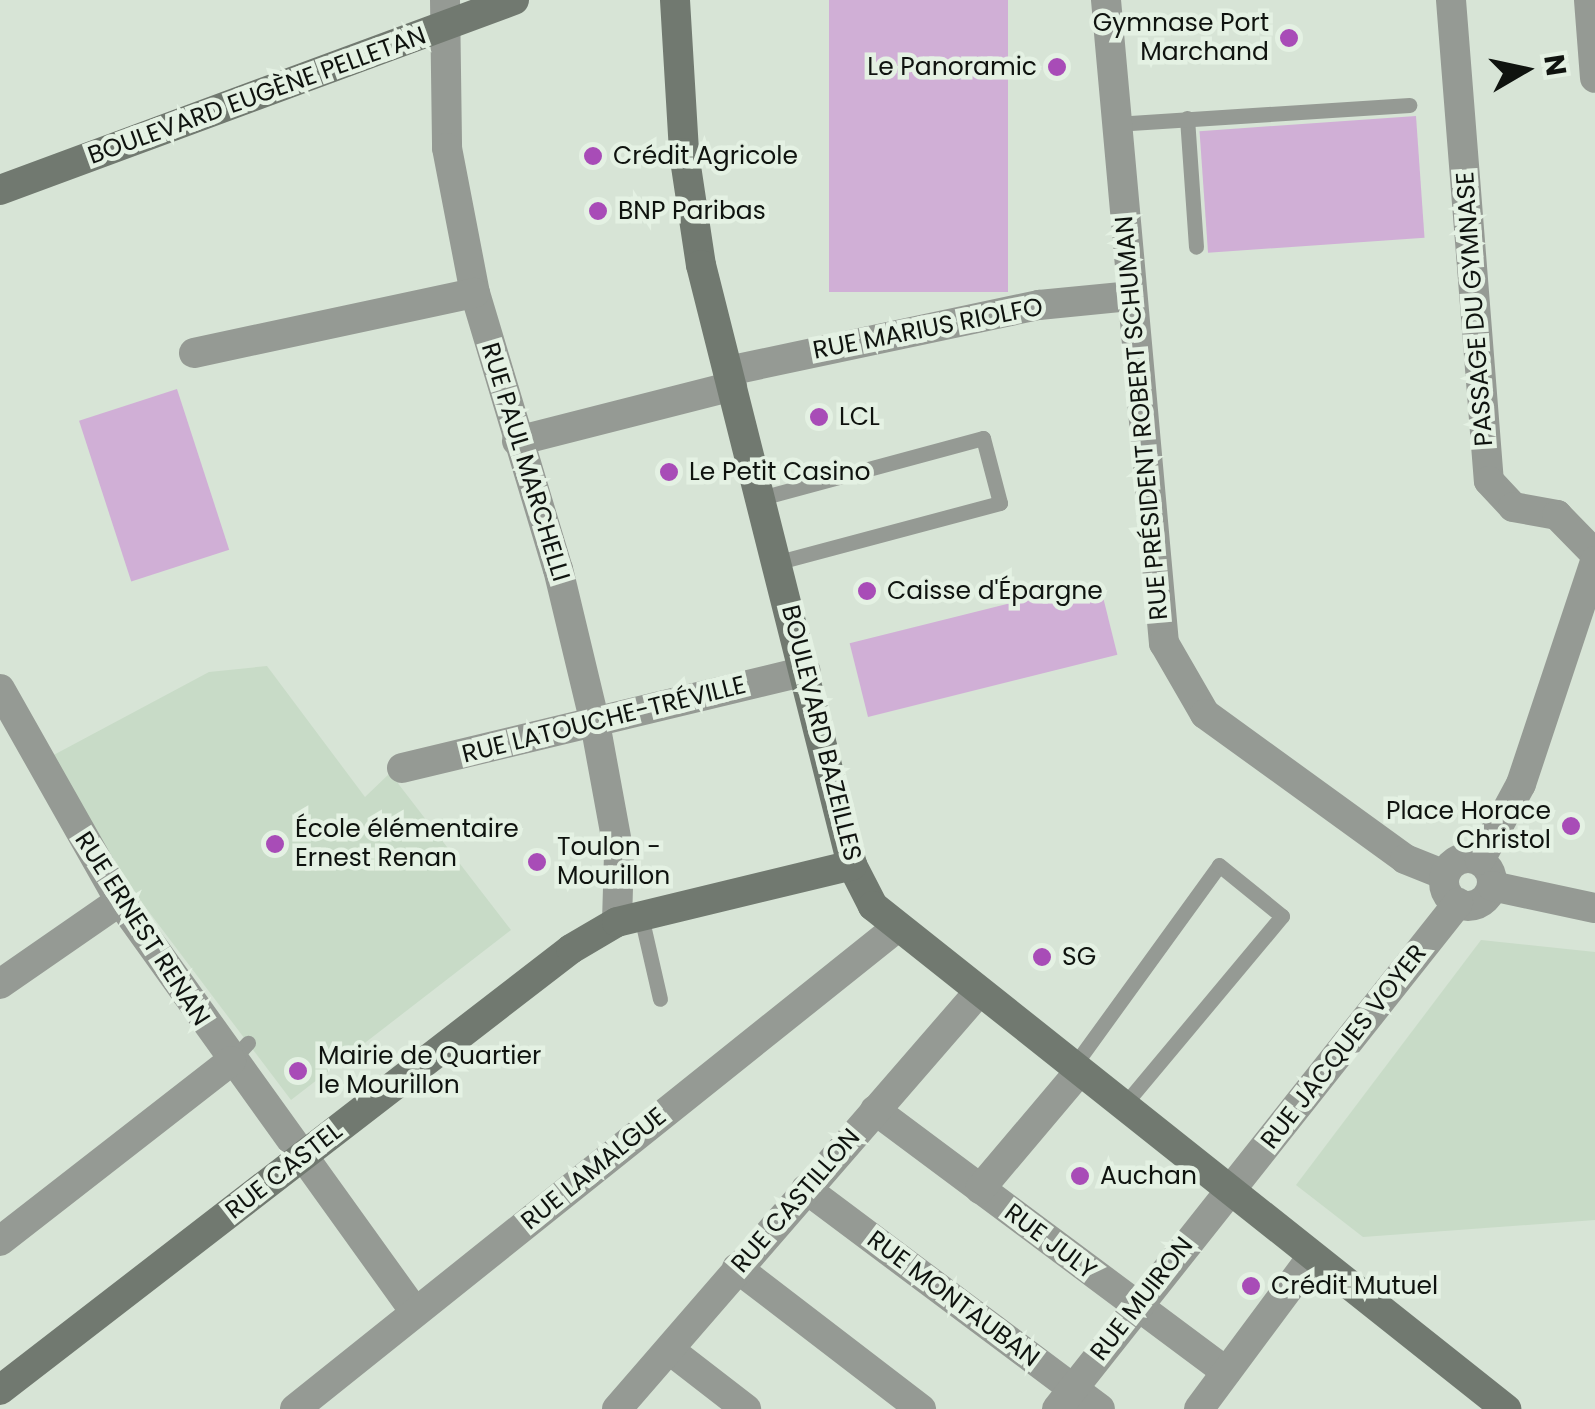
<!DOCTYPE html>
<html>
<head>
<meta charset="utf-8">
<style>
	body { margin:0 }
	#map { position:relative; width:1595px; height:1409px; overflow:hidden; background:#d7e4d6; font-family:Poppins,sans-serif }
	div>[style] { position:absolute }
	.built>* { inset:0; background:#c8dbc7 }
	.green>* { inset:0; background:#d0afd6; transform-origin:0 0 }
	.lane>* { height:15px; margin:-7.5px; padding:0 7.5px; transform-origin:7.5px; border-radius:7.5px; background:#959a94 }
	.street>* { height:30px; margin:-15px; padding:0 15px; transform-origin:15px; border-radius:15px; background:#959a94 }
	.street>.ring { margin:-15px; padding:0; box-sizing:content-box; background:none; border:30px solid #959a94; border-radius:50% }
	.secondary>* { height:30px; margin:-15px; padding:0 15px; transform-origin:15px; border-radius:15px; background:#717970 }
	.dots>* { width:28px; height:28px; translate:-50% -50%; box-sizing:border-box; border:5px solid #e4f1e3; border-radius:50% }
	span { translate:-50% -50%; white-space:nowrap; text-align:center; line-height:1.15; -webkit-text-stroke:9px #e4f1e3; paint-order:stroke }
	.poi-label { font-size:25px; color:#0f130f }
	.right { translate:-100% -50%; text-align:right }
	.left { translate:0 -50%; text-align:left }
	.street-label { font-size:25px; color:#0f130f }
	.north { position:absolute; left:1475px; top:20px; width:100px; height:100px; -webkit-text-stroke:8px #e4f1e3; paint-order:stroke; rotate:81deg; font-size:28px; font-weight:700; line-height:40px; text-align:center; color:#0f130f }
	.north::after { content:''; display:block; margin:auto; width:35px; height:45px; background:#0f130f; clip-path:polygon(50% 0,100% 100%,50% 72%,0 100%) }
</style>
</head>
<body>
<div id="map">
	<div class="built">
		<div style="clip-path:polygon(267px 666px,365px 797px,390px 773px,511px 930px,291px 1100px,143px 904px,48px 758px,209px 672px)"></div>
		<div style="clip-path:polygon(1481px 940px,1595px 952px,1595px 1220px,1363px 1237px,1296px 1185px)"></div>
	</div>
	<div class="green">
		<div style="left:829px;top:0;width:179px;height:292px"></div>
		<div style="left:1416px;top:116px;width:122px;height:217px;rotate:86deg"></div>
		<div style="left:177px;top:389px;width:169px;height:103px;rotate:72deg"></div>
		<div style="left:1099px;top:581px;width:76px;height:257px;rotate:76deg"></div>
	</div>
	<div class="lane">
		<div style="left:1187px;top:118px;width:129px;rotate:86deg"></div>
		<div style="left:1115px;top:124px;width:295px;rotate:-3.7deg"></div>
		<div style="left:761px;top:498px;width:230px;rotate:-15.1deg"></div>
		<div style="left:983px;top:438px;width:67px;rotate:75.3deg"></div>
		<div style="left:1000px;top:503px;width:230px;rotate:165.1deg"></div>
		<div style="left:641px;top:916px;width:85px;rotate:77.1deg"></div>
		<div style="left:231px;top:1061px;width:25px;rotate:-47deg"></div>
		<div style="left:1073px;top:1067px;width:249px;rotate:-54.1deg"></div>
		<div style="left:1219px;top:865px;width:81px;rotate:39deg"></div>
		<div style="left:1282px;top:916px;width:248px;rotate:129.9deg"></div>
	</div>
	<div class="street">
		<div style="left:445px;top:0;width:148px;rotate:89.2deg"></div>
		<div style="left:447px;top:148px;width:148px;rotate:79.1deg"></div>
		<div style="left:475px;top:293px;width:288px;rotate:73.3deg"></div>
		<div style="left:558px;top:569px;width:158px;rotate:76.5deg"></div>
		<div style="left:595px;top:723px;width:133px;rotate:79.6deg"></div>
		<div style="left:619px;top:854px;width:68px;rotate:91.7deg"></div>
		<div style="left:1106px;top:0;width:646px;rotate:84.85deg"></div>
		<div style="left:1164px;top:643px;width:82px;rotate:60deg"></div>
		<div style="left:1205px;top:714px;width:247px;rotate:35.9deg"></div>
		<div style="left:1405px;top:859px;width:43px;rotate:21.8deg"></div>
		<div style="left:1451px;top:0;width:482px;rotate:85.5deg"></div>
		<div style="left:1489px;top:481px;width:35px;rotate:47deg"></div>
		<div style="left:1513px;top:507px;width:45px;rotate:10.3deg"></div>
		<div style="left:1557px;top:515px;width:54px;rotate:45.7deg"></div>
		<div style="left:1589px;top:0;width:78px;rotate:85.6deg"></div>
		<div style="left:194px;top:353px;width:287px;rotate:-12.1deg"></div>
		<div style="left:728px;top:371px;width:318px;rotate:-12deg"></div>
		<div style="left:1039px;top:305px;width:91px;rotate:-5.6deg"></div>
		<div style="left:517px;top:441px;width:222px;rotate:-14.3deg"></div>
		<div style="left:0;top:689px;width:244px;rotate:60.5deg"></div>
		<div style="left:120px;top:901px;width:506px;rotate:54.33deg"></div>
		<div style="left:402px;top:768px;width:415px;rotate:-13.5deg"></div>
		<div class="ring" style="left:1444px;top:858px;width:18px;height:18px"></div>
		<div style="left:1480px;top:860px;width:86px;rotate:-61.7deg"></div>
		<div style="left:1521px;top:784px;width:235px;rotate:-71.6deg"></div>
		<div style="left:1492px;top:886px;width:105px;rotate:12.1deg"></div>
		<div style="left:0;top:984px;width:146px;rotate:-34.7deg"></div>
		<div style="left:875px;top:1110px;width:438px;rotate:36.7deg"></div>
		<div style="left:806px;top:1189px;width:367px;rotate:36.8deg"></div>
		<div style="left:980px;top:1189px;width:153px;rotate:-49.8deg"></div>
		<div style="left:0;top:1241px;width:293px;rotate:-37.9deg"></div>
		<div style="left:737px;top:1268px;width:232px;rotate:37.5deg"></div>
		<div style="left:671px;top:1351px;width:95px;rotate:37.7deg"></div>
		<div style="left:295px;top:1409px;width:768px;rotate:-38.66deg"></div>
		<div style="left:617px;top:1409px;width:549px;rotate:-49.06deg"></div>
		<div style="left:1057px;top:1409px;width:646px;rotate:-51.6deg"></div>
		<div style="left:1199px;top:1409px;width:189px;rotate:-53.4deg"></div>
	</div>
	<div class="secondary">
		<div style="left:675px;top:0;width:153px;rotate:86.6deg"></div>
		<div style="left:684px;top:153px;width:113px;rotate:81.4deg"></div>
		<div style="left:701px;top:265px;width:619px;rotate:75.87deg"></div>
		<div style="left:852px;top:865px;width:46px;rotate:62.9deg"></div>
		<div style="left:873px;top:906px;width:809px;rotate:38.47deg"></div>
		<div style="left:0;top:190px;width:548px;rotate:-20.29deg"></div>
		<div style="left:0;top:1390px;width:721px;rotate:-37.68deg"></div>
		<div style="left:571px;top:949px;width:53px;rotate:-30.4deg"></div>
		<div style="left:617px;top:922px;width:242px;rotate:-13.6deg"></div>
	</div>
	<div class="dots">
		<div style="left:1289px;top:38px;background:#a84cb7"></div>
		<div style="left:1057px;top:67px;background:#a84cb7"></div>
		<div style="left:593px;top:156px;background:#a84cb7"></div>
		<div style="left:598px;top:211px;background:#a84cb7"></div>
		<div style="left:819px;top:417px;background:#a84cb7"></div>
		<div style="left:669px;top:472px;background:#a84cb7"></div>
		<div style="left:867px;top:591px;background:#a84cb7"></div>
		<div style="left:1571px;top:826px;background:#a84cb7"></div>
		<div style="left:275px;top:844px;background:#a84cb7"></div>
		<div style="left:537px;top:862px;background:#a84cb7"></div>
		<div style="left:1042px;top:957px;background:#a84cb7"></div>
		<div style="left:298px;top:1071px;background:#a84cb7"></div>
		<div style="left:1080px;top:1176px;background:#a84cb7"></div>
		<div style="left:1251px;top:1286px;background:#a84cb7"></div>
	</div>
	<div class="poi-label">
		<span class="right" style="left:1269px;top:38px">Gymnase Port<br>Marchand</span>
		<span class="right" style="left:1037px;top:67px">Le Panoramic</span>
		<span class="left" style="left:613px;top:156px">Crédit Agricole</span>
		<span class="left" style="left:618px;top:211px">BNP Paribas</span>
		<span class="left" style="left:839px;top:417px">LCL</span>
		<span class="left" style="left:689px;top:472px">Le Petit Casino</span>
		<span class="left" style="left:887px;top:591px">Caisse d'Épargne</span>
		<span class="right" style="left:1551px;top:826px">Place Horace<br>Christol</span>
		<span class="left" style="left:295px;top:844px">École élémentaire<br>Ernest Renan</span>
		<span class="left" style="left:557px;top:862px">Toulon -<br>Mourillon</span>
		<span class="left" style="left:1062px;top:957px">SG</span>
		<span class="left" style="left:318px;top:1071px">Mairie de Quartier<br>le Mourillon</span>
		<span class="left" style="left:1100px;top:1176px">Auchan</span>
		<span class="left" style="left:1271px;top:1286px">Crédit Mutuel</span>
	</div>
	<div class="street-label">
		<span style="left:257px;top:96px;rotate:-20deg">BOULEVARD EUGÈNE PELLETAN</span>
		<span style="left:1475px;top:309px;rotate:-94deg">PASSAGE DU GYMNASE</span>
		<span style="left:928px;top:329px;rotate:-11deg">RUE MARIUS RIOLFO</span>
		<span style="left:1142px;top:418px;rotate:-95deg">RUE PRÉSIDENT ROBERT SCHUMAN</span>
		<span style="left:525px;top:462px;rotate:73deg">RUE PAUL MARCHELLI</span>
		<span style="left:604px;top:720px;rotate:-14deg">RUE LATOUCHE-TRÉVILLE</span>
		<span style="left:821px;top:733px;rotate:76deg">BOULEVARD BAZEILLES</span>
		<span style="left:142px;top:929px;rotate:57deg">RUE ERNEST RENAN</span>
		<span style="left:1344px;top:1047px;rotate:-52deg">RUE JACQUES VOYER</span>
		<span style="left:594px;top:1169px;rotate:-39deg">RUE LAMALGUE</span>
		<span style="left:284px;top:1171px;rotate:-38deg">RUE CASTEL</span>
		<span style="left:796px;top:1201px;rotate:-49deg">RUE CASTILLON</span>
		<span style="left:1050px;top:1242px;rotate:37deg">RUE JULY</span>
		<span style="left:953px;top:1299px;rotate:37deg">RUE MONTAUBAN</span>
		<span style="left:1142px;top:1299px;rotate:-52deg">RUE MUIRON</span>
	</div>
	<div class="north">N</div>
</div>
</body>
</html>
